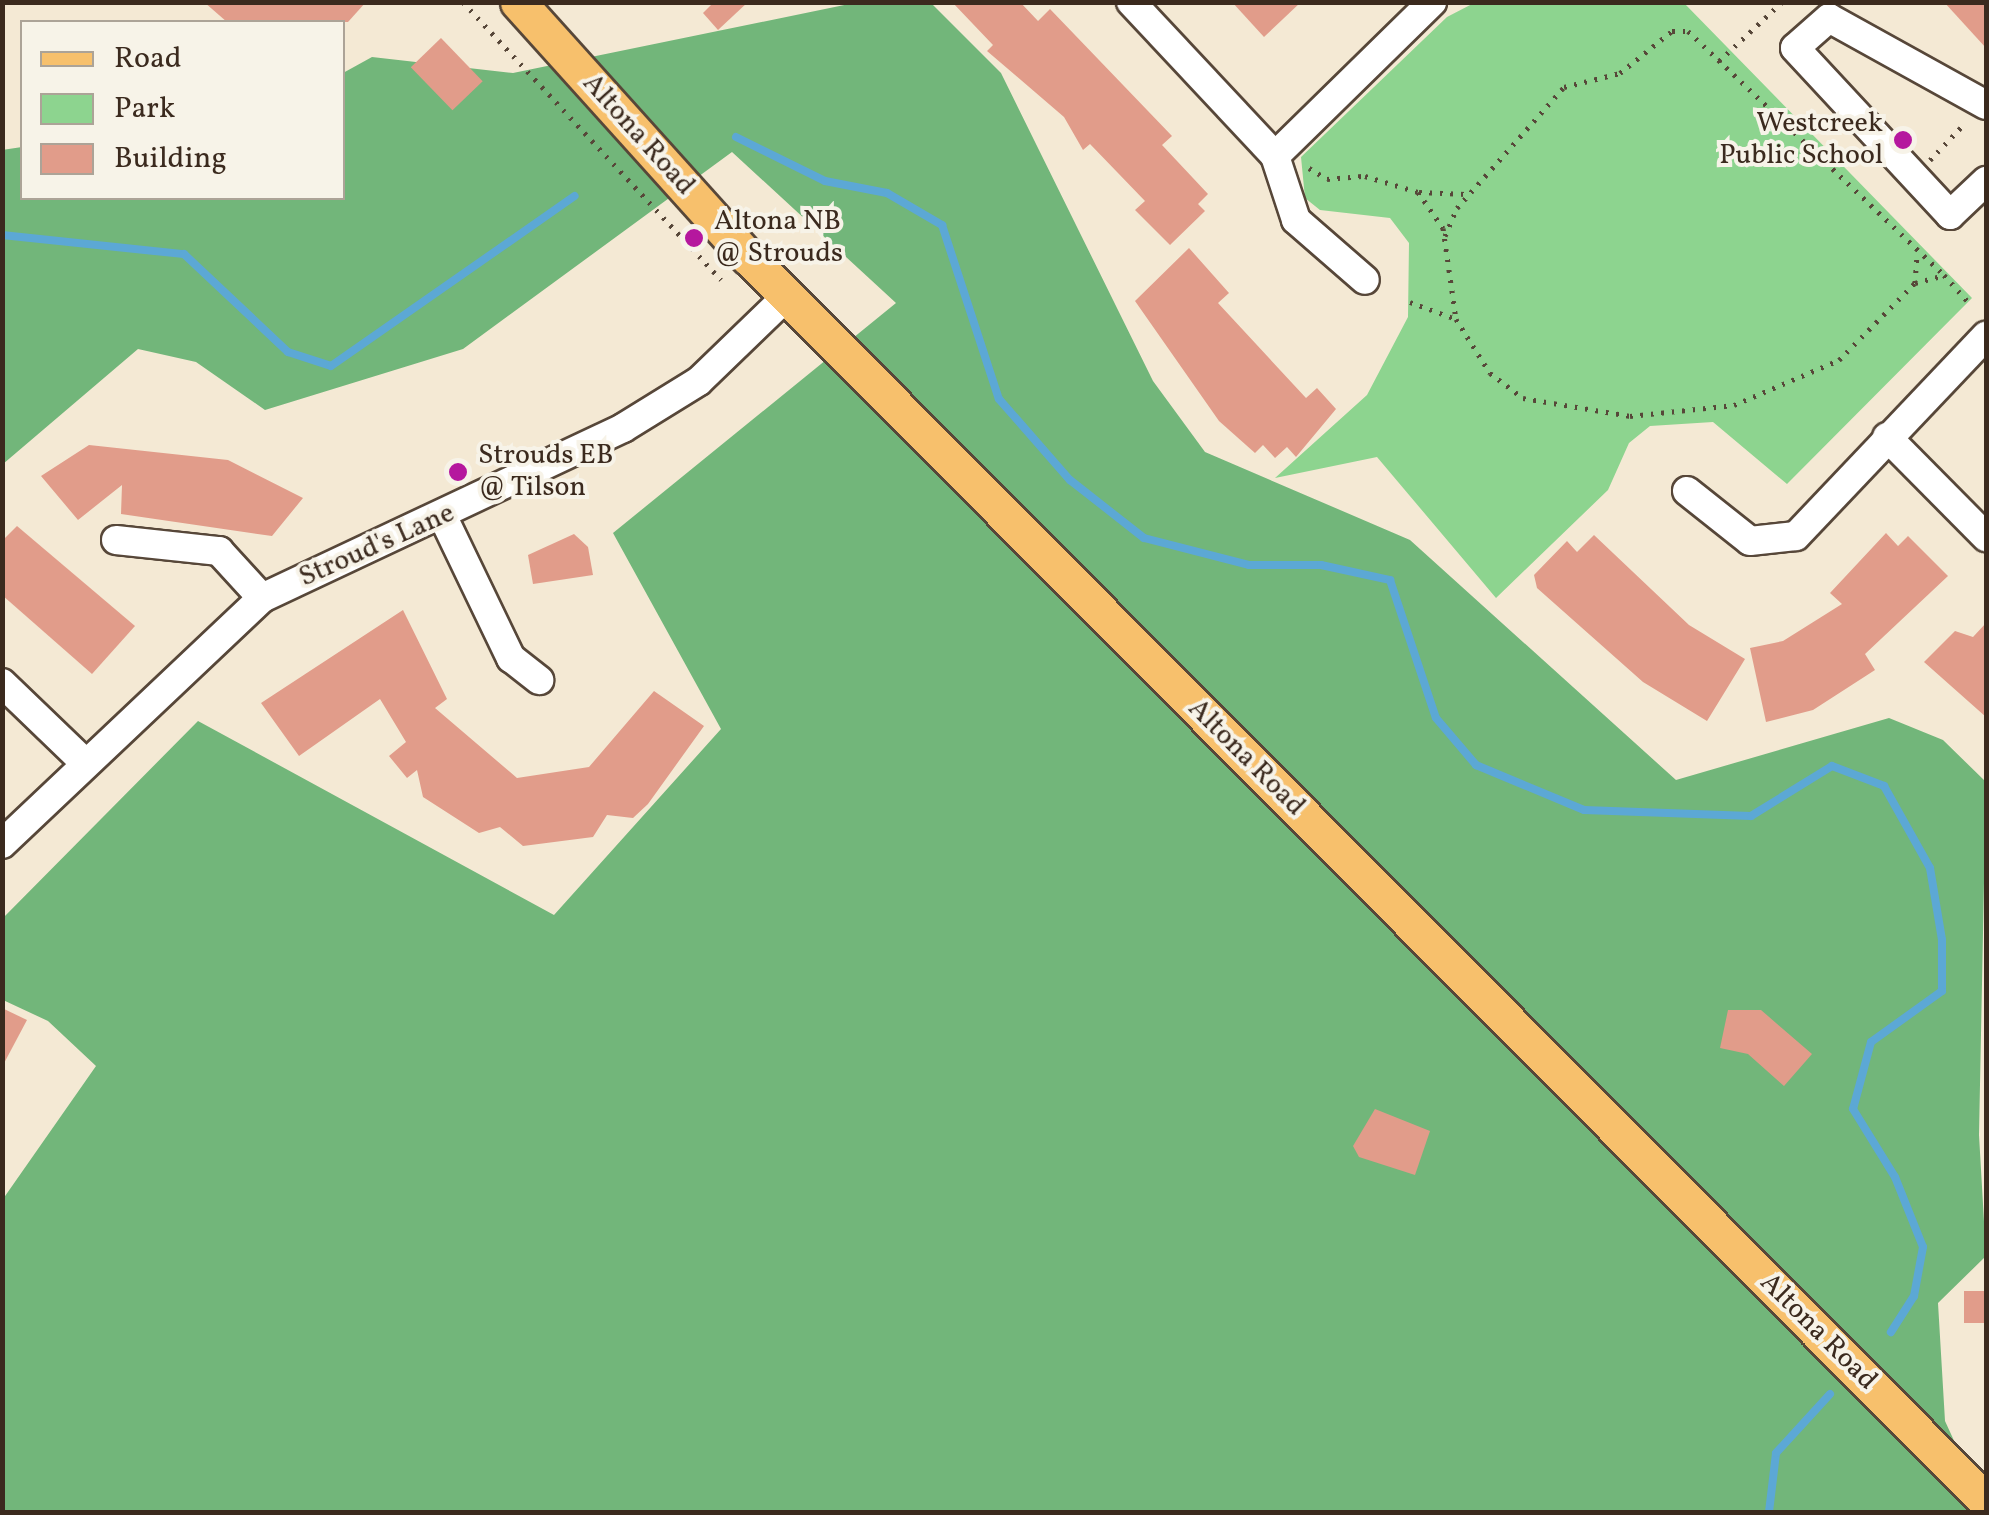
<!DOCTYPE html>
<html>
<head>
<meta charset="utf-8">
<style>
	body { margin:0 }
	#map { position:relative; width:1989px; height:1515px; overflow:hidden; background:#f4e9d4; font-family:Vollkorn,serif }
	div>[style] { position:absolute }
	.green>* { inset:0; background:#8dd48f }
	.forest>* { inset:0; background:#72b67a }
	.stream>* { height:8px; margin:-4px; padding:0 4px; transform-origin:4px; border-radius:4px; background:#5ca8d5 }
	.building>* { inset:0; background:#e19c8a; transform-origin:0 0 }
	.path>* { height:5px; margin-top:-2.5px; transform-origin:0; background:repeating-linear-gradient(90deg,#574739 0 2.5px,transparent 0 10.5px) }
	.roads { filter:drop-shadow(2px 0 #574739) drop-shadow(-2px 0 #574739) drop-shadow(0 2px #574739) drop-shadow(0 -2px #574739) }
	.minor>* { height:28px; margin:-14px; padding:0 14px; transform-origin:14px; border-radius:14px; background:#fff }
	.major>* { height:35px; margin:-17.5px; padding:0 17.5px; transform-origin:17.5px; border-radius:17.5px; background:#f7c06c }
	.dots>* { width:28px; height:28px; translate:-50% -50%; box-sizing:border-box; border:5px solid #f7f3e8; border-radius:50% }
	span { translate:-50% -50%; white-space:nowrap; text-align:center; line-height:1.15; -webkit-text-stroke:8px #f7f3e8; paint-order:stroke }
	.poi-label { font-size:28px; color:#3b2a1e }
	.right { translate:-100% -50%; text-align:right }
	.left { translate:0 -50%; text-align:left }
	.street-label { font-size:28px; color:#3b2a1e }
	.frame { position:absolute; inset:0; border:5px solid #3b2a1e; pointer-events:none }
	.legend { position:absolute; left:20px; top:20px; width:325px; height:180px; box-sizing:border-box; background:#f7f3e8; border:2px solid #aca397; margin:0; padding:12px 18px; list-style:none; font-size:30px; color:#3b2a1e }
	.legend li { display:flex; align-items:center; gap:20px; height:50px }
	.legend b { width:50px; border:2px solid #aca397 }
</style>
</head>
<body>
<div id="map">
	<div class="green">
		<div style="clip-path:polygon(1474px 3px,1684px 3px,1972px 298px,1787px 484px,1713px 422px,1650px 426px,1629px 443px,1608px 490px,1496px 598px,1377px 457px,1275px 478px,1367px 395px,1408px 317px,1409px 243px,1390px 218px,1320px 210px,1305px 198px,1301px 157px,1447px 17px)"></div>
	</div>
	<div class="forest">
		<div style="clip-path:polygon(854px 3px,931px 3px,1001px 73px,1153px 381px,1205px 452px,1410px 540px,1676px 780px,1889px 718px,1943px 740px,1986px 782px,1979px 1135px,1986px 1256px,1938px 1303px,1945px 1421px,1972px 1480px,1966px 1512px,3px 1512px,3px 1199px,96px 1066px,48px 1021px,3px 1000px,3px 918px,198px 721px,554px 915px,721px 729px,613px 533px,896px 303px,732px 152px,463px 349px,265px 410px,196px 362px,138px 349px,3px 464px,2px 150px,22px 147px,22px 198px,342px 198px,343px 73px,372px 57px,513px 73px)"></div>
	</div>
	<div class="stream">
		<div style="left:736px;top:137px;width:99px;rotate:26.3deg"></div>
		<div style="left:825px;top:181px;width:63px;rotate:11deg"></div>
		<div style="left:887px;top:193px;width:64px;rotate:30.2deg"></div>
		<div style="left:942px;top:225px;width:183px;rotate:71.9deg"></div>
		<div style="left:999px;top:399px;width:108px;rotate:48.8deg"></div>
		<div style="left:1070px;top:480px;width:94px;rotate:38.1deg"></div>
		<div style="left:1144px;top:538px;width:108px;rotate:14.4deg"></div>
		<div style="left:1249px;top:565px;width:72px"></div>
		<div style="left:1321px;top:565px;width:71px;rotate:12.3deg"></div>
		<div style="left:1390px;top:580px;width:145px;rotate:71.6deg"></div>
		<div style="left:1436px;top:718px;width:62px;rotate:49.6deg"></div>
		<div style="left:1476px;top:765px;width:117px;rotate:22.6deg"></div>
		<div style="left:1584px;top:810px;width:167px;rotate:2.1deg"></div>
		<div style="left:1751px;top:816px;width:95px;rotate:-31.7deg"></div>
		<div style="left:1832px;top:766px;width:56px;rotate:21deg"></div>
		<div style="left:1884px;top:786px;width:94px;rotate:60.7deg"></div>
		<div style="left:1930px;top:868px;width:73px;rotate:80.5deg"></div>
		<div style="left:1942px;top:940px;width:51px;rotate:90deg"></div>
		<div style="left:1942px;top:991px;width:87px;rotate:144.3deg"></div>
		<div style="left:1871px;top:1042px;width:69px;rotate:105deg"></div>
		<div style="left:1853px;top:1109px;width:80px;rotate:58.3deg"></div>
		<div style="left:1895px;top:1177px;width:75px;rotate:68.2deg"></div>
		<div style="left:1923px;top:1247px;width:50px;rotate:100.4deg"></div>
		<div style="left:1914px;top:1296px;width:43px;rotate:122.6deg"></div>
		<div style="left:2px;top:235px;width:183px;rotate:6deg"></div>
		<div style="left:184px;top:254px;width:143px;rotate:43.3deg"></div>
		<div style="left:288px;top:352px;width:45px;rotate:18deg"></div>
		<div style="left:331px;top:366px;width:297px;rotate:-34.9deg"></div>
		<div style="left:1769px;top:1512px;width:59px;rotate:-83.2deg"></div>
		<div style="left:1776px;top:1453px;width:80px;rotate:-47.5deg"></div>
	</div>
	<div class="building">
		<div style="clip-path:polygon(204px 2px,366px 2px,348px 22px,227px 22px)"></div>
		<div style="clip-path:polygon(714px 2px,748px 2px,718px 30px,703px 13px)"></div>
		<div style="clip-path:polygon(952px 2px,1020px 2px,1038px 21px,1050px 9px,1172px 136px,1162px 145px,1208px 194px,1198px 204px,1205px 211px,1170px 245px,1135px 210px,1145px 201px,1090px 144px,1083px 150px,1064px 117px,987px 51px,993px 45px)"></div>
		<div style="clip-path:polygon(1232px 2px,1301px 2px,1264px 37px)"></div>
		<div style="clip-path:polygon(1944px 2px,1986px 2px,1986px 48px)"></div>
		<div style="left:441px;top:38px;width:60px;height:42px;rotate:46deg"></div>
		<div style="clip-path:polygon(1189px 248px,1229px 293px,1218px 303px,1306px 398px,1317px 388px,1336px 409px,1296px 457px,1287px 447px,1275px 458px,1263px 445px,1255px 453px,1219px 421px,1135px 301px)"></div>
		<div style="clip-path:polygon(89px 445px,228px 460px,303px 498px,272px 536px,121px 514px,122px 485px,78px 520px,41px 476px)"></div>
		<div style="clip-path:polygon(17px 526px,135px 626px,92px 674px,2px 595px,2px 541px)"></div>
		<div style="clip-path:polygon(1886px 533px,1898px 546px,1908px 536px,1948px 576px,1865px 654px,1875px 670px,1813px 710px,1766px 722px,1750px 648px,1783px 641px,1842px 604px,1830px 593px)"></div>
		<div style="clip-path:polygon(574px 534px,588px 547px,593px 575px,533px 584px,528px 555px)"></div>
		<div style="clip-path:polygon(1594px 535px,1689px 625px,1745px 659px,1707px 721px,1643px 682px,1537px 588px,1534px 575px,1567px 541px,1577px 552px)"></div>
		<div style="clip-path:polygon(403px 610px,447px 699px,435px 708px,517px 778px,589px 767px,654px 691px,704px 726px,648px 804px,633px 818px,607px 815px,593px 837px,523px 846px,500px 827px,479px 833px,423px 797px,417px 770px,407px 778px,389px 756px,406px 742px,380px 699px,299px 756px,261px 703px)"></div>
		<div style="clip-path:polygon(1986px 623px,1986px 717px,1924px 662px,1955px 631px,1973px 637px)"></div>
		<div style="clip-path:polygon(2px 1008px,27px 1020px,2px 1067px)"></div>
		<div style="clip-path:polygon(1728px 1010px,1761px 1010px,1812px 1054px,1784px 1086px,1748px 1054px,1720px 1048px)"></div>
		<div style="clip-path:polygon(1375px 1109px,1430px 1131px,1415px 1175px,1359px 1157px,1353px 1146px)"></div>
		<div style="left:1986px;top:1291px;width:32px;height:22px;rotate:90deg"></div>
	</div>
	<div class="path">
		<div style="left:463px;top:2px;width:379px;rotate:47.1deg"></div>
		<div style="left:1719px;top:61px;width:86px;rotate:-43.1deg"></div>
		<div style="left:1930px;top:160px;width:50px;rotate:-46.6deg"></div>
		<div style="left:1309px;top:168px;width:21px;rotate:31deg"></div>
		<div style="left:1327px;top:179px;width:38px;rotate:-5deg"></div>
		<div style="left:1365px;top:176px;width:55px;rotate:16.8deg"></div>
		<div style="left:1418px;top:192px;width:44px;rotate:55.2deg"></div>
		<div style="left:1443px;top:228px;width:92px;rotate:81.9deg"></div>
		<div style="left:1456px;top:319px;width:64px;rotate:57.8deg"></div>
		<div style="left:1490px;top:373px;width:41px;rotate:37.1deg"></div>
		<div style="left:1523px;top:398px;width:109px;rotate:9.5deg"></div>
		<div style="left:1630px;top:416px;width:105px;rotate:-6deg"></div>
		<div style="left:1734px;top:405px;width:114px;rotate:-23.2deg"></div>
		<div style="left:1839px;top:360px;width:108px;rotate:-45.4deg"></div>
		<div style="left:1915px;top:283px;width:30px;rotate:-15deg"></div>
		<div style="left:1944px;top:275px;width:39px;rotate:48deg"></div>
		<div style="left:1419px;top:192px;width:47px;rotate:2.4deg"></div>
		<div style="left:1445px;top:236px;width:30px;rotate:-67deg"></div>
		<div style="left:1457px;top:208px;width:162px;rotate:-48.5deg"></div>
		<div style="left:1564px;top:87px;width:58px;rotate:-14deg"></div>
		<div style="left:1620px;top:73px;width:67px;rotate:-38.9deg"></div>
		<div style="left:1672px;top:31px;width:16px"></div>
		<div style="left:1688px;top:31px;width:354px;rotate:43.6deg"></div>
		<div style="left:1915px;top:283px;width:31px;rotate:-86deg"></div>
		<div style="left:1410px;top:302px;width:49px;rotate:20.3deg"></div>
	</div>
	<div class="roads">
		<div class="minor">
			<div style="left:1131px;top:2px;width:211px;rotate:46.9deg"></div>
			<div style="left:1275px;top:156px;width:67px;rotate:71.8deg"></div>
			<div style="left:1296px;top:220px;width:91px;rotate:41deg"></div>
			<div style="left:1986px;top:105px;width:179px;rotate:-151deg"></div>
			<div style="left:1829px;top:18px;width:45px;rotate:138.6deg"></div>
			<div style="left:1795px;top:48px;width:228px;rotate:47.1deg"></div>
			<div style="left:1950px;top:215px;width:50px;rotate:-43.4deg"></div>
			<div style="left:1275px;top:156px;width:220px;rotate:-44.4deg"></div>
			<div style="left:1887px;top:437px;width:141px;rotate:45.3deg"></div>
			<div style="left:1687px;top:491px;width:80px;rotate:38.4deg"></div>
			<div style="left:1750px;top:541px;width:46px;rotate:-6.2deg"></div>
			<div style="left:1796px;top:536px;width:276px;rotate:-46.5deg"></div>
			<div style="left:443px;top:517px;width:157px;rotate:64.3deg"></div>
			<div style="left:511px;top:658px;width:36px;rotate:38deg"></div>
			<div style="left:116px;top:540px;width:104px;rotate:6.1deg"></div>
			<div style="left:219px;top:551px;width:64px;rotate:47.5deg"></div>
			<div style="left:2px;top:683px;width:112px;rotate:43.9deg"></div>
			<div style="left:2px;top:844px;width:358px;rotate:-43.4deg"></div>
			<div style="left:262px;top:598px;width:399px;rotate:-25.2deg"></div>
			<div style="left:623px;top:428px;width:89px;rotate:-31.7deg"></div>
			<div style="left:699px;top:381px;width:122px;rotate:-44deg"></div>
		</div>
		<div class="major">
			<div style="left:518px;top:2px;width:343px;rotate:48deg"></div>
			<div style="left:748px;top:257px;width:1755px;rotate:45.14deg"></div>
		</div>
	</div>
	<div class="dots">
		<div style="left:1903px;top:140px;background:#b5179e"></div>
		<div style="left:694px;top:238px;background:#b5179e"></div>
		<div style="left:458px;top:472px;background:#b5179e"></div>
	</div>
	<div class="poi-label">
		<span class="right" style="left:1883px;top:140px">Westcreek<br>Public School</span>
		<span class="left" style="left:714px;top:238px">Altona NB<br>@ Strouds</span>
		<span class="left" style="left:478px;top:472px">Strouds EB<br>@ Tilson</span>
	</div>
	<div class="street-label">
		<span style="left:638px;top:135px;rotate:48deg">Altona Road</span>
		<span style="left:377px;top:546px;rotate:-24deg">Stroud's Lane</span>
		<span style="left:1246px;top:758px;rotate:45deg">Altona Road</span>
		<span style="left:1818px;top:1332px;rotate:45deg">Altona Road</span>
	</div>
	<div class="frame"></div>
	<ul class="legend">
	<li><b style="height:12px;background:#f7c06c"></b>Road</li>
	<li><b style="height:28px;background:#8dd48f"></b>Park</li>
	<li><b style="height:28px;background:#e19c8a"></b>Building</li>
	</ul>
</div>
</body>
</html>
